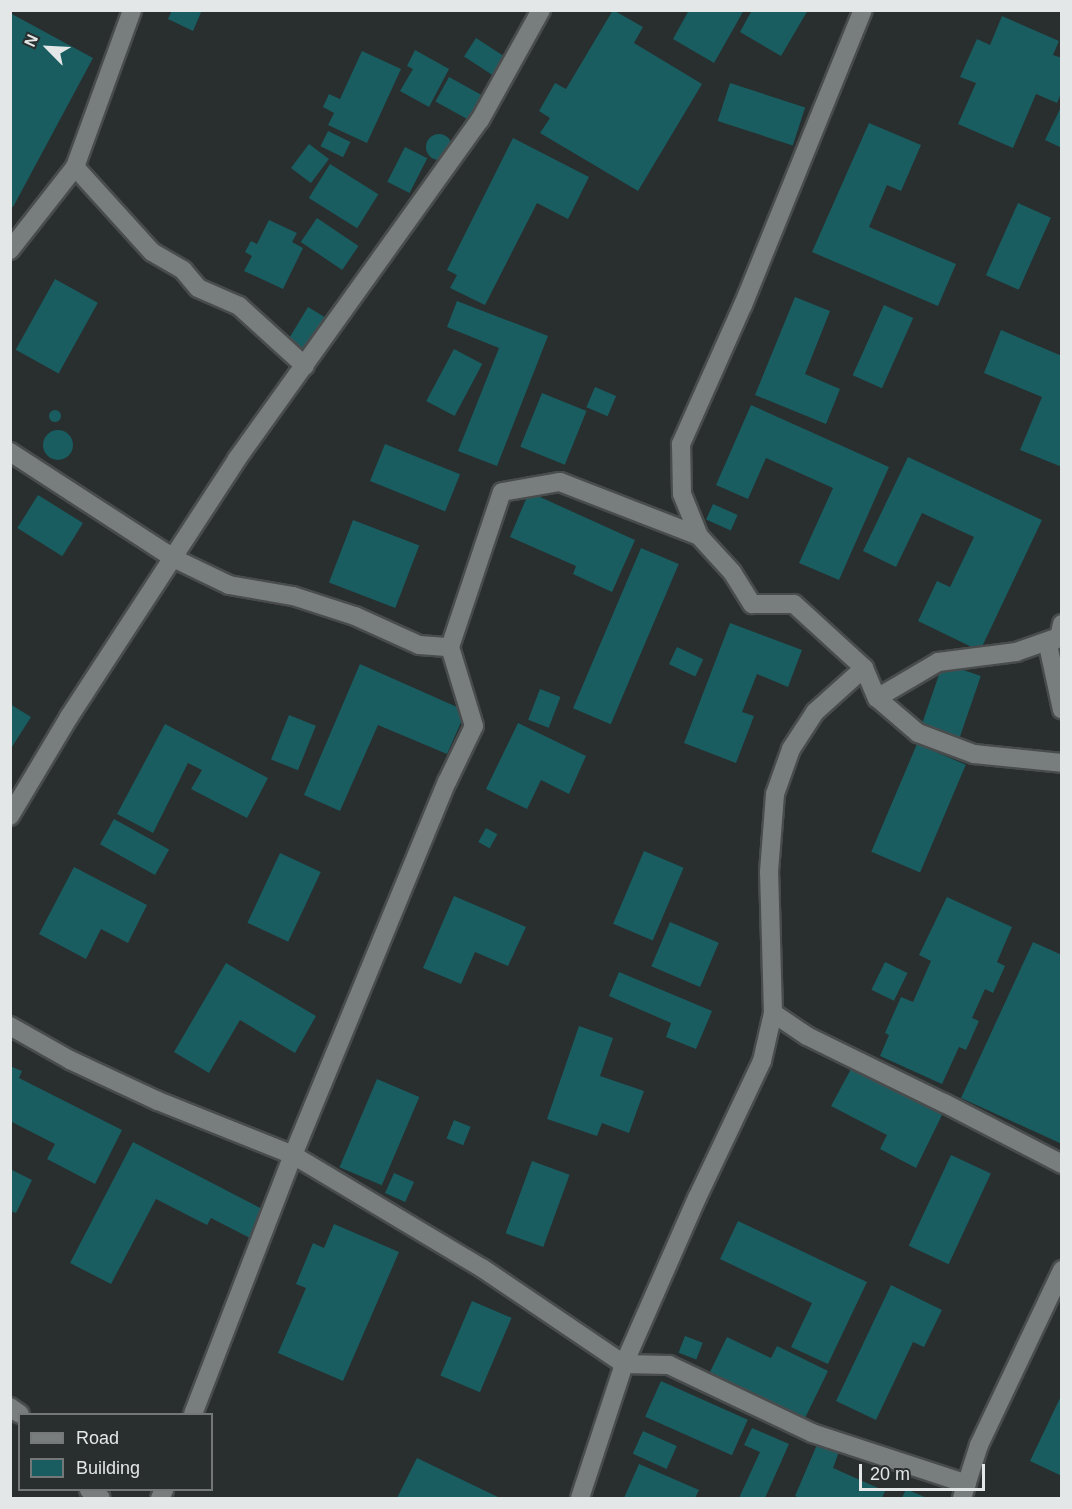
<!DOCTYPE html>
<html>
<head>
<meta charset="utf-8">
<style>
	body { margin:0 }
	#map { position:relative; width:1072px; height:1509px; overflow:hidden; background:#292e2e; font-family:Helvetica,sans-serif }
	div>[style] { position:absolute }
	.building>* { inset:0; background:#195d61; transform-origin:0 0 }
	.round { border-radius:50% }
	.roads { filter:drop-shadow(2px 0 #494c4d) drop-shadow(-2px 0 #494c4d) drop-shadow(0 2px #494c4d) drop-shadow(0 -2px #494c4d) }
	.minor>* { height:18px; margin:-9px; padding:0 9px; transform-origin:9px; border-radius:9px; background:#787e7e }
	span { translate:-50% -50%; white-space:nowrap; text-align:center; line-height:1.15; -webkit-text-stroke:4.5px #292e2e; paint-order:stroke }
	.frame { position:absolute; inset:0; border:12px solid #e4e7e7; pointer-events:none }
	.legend { position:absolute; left:18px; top:1413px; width:195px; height:78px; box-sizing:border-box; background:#292e2e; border:2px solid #747878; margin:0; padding:8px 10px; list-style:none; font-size:18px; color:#e4e7e7 }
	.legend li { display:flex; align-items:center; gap:12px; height:30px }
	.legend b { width:30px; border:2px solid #747878 }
	.north { position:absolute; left:18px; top:18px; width:60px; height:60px; -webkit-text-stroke:4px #292e2e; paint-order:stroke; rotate:294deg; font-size:16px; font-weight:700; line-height:24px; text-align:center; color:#e4e7e7 }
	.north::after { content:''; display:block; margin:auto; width:21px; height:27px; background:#e4e7e7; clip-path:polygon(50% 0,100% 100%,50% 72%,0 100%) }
	.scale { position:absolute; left:859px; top:1464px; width:126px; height:27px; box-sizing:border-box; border:3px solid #e4e7e7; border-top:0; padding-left:8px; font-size:18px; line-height:21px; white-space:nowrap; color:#e4e7e7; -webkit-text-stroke:4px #292e2e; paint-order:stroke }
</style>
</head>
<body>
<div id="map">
	<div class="building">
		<div style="clip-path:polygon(172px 10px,202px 10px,193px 31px,168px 19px)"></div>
		<div style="clip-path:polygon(613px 10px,643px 27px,634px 43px,702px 84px,638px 191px,540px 133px,550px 118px,539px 111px,555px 83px,566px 89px)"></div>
		<div style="clip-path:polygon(689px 10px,744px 10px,714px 63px,673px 39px)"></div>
		<div style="clip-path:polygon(752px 10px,808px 10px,781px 56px,740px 32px)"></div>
		<div style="clip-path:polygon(10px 13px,93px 58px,13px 207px,10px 205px)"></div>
		<div style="clip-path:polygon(1002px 16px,1059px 41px,1053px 55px,1062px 58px,1062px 91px,1057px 103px,1036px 94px,1013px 148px,958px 124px,976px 83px,960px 77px,977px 39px,990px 45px)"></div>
		<div style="left:476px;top:38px;width:38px;height:22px;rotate:33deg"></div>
		<div style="clip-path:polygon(415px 50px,449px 69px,429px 107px,400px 91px,413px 69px,407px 66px)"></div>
		<div style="clip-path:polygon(362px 51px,401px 69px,367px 143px,328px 125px,334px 113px,323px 107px,329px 94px,340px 99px)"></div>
		<div style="left:449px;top:77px;width:45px;height:28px;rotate:29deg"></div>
		<div style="left:730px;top:83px;width:79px;height:40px;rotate:18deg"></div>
		<div style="clip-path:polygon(1062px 105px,1062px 148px,1045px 140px)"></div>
		<div style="clip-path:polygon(869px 123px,921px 145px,901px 191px,887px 185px,869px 227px,956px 264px,938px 306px,812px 252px)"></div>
		<div style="left:328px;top:131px;width:25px;height:17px;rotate:26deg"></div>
		<div class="round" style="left:426px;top:134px;width:26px;height:26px"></div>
		<div style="clip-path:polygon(513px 138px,589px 177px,568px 219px,537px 203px,485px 305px,450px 288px,457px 275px,447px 270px)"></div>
		<div style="left:309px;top:144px;width:25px;height:30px;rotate:37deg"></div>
		<div style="left:405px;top:147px;width:25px;height:39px;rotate:27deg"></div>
		<div style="left:330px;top:164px;width:57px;height:40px;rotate:32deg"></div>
		<div style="left:1018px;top:203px;width:36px;height:79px;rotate:24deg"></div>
		<div style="left:317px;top:218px;width:50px;height:29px;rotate:34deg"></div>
		<div style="clip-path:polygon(269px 220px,297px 233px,292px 242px,303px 248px,283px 289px,244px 271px,252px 256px,245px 252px,251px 241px,257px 244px)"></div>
		<div style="left:55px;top:279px;width:49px;height:81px;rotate:29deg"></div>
		<div style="clip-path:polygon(795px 297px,830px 311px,805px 374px,840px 389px,826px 424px,755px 395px)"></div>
		<div style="clip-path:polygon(457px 301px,548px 336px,497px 466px,458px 451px,499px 348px,447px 327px)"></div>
		<div style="left:884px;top:305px;width:32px;height:77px;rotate:24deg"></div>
		<div style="left:308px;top:307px;width:27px;height:40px;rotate:31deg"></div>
		<div style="clip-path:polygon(1001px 330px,1062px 356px,1062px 467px,1020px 450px,1042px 397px,984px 373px)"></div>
		<div style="left:454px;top:349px;width:32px;height:59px;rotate:28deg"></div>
		<div style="left:595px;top:387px;width:23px;height:22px;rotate:23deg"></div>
		<div style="left:542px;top:393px;width:48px;height:58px;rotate:22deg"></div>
		<div style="clip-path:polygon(751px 405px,889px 467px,839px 580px,799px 563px,833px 488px,766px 458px,748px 499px,716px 485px)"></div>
		<div class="round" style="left:49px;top:410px;width:12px;height:12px"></div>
		<div class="round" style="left:43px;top:430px;width:30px;height:30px"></div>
		<div style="left:385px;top:444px;width:81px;height:40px;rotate:22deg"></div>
		<div style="clip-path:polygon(908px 457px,1042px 520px,980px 651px,918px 621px,937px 581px,950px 587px,974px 537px,922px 513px,896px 567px,863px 551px)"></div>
		<div style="clip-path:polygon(529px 492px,635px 540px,612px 592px,573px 574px,576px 566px,510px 537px)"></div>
		<div style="left:38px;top:495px;width:53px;height:39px;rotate:32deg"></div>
		<div style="left:713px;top:504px;width:27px;height:17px;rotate:24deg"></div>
		<div style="left:353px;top:520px;width:71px;height:67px;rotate:21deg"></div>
		<div style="left:641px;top:548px;width:41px;height:174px;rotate:23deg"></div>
		<div style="clip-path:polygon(730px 623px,802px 650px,788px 687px,757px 674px,742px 712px,754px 716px,736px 763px,684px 743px)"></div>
		<div style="left:677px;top:647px;width:29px;height:19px;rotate:25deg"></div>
		<div style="left:943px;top:663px;width:40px;height:65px;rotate:19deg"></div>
		<div style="clip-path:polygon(360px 664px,466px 711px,447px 754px,378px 725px,340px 811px,304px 795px)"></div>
		<div style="left:540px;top:689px;width:22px;height:33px;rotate:21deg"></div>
		<div style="clip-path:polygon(10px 704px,31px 717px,10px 750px)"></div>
		<div style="left:289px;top:715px;width:29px;height:48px;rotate:22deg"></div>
		<div style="clip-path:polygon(518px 723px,586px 756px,569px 794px,541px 780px,527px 809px,486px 789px)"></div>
		<div style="clip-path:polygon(165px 724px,268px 778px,247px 818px,191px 789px,202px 770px,188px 763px,153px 833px,117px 814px)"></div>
		<div style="left:917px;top:744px;width:53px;height:117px;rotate:23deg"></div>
		<div style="left:114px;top:819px;width:63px;height:29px;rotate:29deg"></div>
		<div style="left:486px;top:828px;width:13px;height:16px;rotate:29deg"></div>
		<div style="left:644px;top:851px;width:43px;height:79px;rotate:23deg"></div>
		<div style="left:280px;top:853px;width:45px;height:77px;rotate:25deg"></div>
		<div style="clip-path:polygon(74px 867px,147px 905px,128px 943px,101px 929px,86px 959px,39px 934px)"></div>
		<div style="clip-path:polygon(454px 896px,526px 927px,508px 966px,475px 952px,461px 984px,423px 968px)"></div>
		<div style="clip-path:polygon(947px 897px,1012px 927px,997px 962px,1005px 966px,993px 993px,985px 989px,972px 1018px,979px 1021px,966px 1050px,959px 1047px,942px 1084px,880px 1056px,889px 1035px,885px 1033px,901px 997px,913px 1002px,931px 961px,919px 955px)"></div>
		<div style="left:670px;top:922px;width:53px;height:48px;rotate:23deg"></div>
		<div style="clip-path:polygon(1033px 942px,1062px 955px,1062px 1144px,961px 1098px)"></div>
		<div style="left:885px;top:962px;width:25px;height:31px;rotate:26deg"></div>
		<div style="clip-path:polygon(226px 963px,316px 1016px,295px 1053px,240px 1020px,209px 1073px,174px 1052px)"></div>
		<div style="clip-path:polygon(619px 972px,712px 1011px,696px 1049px,666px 1037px,671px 1023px,609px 996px)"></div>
		<div style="clip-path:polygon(579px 1026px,613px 1038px,600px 1076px,644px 1091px,629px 1133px,602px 1123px,597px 1136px,547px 1119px)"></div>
		<div style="clip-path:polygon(10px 1066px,22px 1071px,19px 1078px,122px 1130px,95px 1184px,47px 1159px,55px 1144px,10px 1121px)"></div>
		<div style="clip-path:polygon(851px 1069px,942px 1115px,916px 1168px,880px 1149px,887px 1135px,831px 1106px)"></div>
		<div style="left:377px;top:1079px;width:46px;height:96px;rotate:23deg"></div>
		<div style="left:454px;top:1120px;width:18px;height:20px;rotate:22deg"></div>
		<div style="clip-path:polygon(133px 1142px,264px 1210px,250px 1238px,211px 1218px,207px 1225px,156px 1199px,111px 1284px,70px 1263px)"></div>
		<div style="left:951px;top:1155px;width:44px;height:100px;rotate:25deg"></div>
		<div style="left:532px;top:1161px;width:40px;height:77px;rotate:20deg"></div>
		<div style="clip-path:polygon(10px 1169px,32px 1180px,16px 1213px,10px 1211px)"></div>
		<div style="left:394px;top:1173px;width:22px;height:22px;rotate:24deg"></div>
		<div style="clip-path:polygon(738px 1221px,867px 1282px,828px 1364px,791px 1347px,812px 1303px,720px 1259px)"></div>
		<div style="clip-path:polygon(334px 1224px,399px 1252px,343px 1381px,278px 1353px,306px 1288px,296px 1284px,313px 1243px,324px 1248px)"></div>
		<div style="clip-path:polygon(891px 1285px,942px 1310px,924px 1347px,913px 1342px,876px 1420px,836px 1401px)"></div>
		<div style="left:472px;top:1301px;width:43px;height:81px;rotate:23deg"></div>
		<div style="left:685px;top:1336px;width:19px;height:18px;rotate:21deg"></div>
		<div style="clip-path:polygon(727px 1337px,771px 1358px,777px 1346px,828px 1371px,805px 1418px,710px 1372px)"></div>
		<div style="left:661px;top:1381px;width:95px;height:39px;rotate:24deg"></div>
		<div style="clip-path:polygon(1062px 1394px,1062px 1476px,1030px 1461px)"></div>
		<div style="clip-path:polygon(752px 1428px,789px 1444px,765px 1498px,739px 1498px,760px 1452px,744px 1445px)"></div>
		<div style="left:643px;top:1431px;width:37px;height:25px;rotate:24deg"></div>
		<div style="clip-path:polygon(819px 1440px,840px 1449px,833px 1468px,885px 1491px,882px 1498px,800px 1498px,795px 1496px)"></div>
		<div style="clip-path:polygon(417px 1458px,500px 1498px,397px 1498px)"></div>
		<div style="clip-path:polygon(639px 1464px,699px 1490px,695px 1498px,624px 1498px)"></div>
		<div style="clip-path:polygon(906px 1489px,927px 1498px,902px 1498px)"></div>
	</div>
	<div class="roads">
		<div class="minor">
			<div style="left:75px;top:167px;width:115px;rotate:47.8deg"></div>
			<div style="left:152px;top:252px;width:36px;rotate:30deg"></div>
			<div style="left:183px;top:270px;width:23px;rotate:50deg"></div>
			<div style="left:198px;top:288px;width:45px;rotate:23.7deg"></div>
			<div style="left:239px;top:306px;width:89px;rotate:42.3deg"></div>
			<div style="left:10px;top:250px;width:105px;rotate:-51.9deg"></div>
			<div style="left:75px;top:167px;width:167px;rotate:-70deg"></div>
			<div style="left:10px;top:452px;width:194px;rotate:33deg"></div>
			<div style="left:173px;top:558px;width:62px;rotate:25.7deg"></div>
			<div style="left:229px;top:585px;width:65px;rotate:9.8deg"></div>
			<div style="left:293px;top:596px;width:65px;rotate:17.9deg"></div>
			<div style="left:355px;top:616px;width:70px;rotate:24.4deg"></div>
			<div style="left:419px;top:645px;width:31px;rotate:4deg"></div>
			<div style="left:450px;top:647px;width:163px;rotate:-71.5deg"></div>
			<div style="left:502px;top:492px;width:59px;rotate:-9.8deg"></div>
			<div style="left:560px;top:482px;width:149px;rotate:21.2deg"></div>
			<div style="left:699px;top:536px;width:49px;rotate:47.5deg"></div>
			<div style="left:732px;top:572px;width:38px;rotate:58deg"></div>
			<div style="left:752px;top:604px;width:42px"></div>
			<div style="left:794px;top:604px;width:95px;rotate:42.4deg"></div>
			<div style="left:699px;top:536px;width:45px;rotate:-112deg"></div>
			<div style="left:682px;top:494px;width:50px;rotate:-91.1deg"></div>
			<div style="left:681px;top:444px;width:152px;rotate:-66deg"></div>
			<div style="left:743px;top:305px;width:318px;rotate:-67.9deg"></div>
			<div style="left:1062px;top:624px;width:13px;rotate:103deg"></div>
			<div style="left:1059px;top:637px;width:14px;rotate:144deg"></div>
			<div style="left:1048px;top:645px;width:66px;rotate:77.8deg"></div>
			<div style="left:877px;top:698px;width:54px;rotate:40.5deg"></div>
			<div style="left:918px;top:733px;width:60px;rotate:20.6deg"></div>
			<div style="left:974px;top:754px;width:88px;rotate:5.8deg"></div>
			<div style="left:10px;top:816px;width:115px;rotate:-59.2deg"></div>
			<div style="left:69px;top:717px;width:308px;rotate:-56.9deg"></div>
			<div style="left:237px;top:459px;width:417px;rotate:-54.4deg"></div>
			<div style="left:480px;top:120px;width:126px;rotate:-61deg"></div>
			<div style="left:773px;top:1013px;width:41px;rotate:34.1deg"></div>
			<div style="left:807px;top:1036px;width:153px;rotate:26.1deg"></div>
			<div style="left:944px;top:1103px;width:133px;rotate:27.3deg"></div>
			<div style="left:10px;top:1026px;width:69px;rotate:29.5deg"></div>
			<div style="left:70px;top:1060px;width:97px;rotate:25deg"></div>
			<div style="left:158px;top:1101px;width:145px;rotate:21.8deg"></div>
			<div style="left:293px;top:1155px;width:220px;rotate:30.9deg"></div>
			<div style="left:482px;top:1268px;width:171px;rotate:34.1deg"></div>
			<div style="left:624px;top:1364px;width:45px;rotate:1.3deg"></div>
			<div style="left:669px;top:1365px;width:158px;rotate:25.4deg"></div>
			<div style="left:812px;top:1433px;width:163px;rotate:18.2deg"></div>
			<div style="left:10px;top:1407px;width:12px;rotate:35deg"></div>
			<div style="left:193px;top:1414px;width:278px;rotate:-68.9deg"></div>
			<div style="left:293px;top:1155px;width:404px;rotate:-67.6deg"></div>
			<div style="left:447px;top:782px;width:62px;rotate:-64.3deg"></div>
			<div style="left:474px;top:726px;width:83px;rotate:-106.9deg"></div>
			<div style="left:89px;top:1490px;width:14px;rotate:34deg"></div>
			<div style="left:160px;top:1498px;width:9px;rotate:-63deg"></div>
			<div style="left:580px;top:1498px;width:141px;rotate:-71.8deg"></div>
			<div style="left:624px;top:1364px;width:181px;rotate:-66.3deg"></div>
			<div style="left:697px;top:1198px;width:152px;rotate:-64.6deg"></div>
			<div style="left:762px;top:1061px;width:49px;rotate:-77.1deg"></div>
			<div style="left:773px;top:1013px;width:141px;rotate:-91.6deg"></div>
			<div style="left:769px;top:872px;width:78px;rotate:-85.6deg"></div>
			<div style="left:775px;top:794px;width:48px;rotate:-70.4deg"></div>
			<div style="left:791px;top:749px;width:44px;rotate:-57deg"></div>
			<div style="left:815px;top:712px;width:66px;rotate:-41.9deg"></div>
			<div style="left:864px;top:668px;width:33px;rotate:67deg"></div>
			<div style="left:877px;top:698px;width:71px;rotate:-30.5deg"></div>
			<div style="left:938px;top:662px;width:79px;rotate:-7.3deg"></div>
			<div style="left:1016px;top:652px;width:46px;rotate:-19.2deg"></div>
			<div style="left:962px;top:1498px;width:56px;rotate:-72.2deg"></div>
			<div style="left:979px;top:1445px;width:194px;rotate:-64.6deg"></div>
		</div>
	</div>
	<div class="frame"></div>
	<ul class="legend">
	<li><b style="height:8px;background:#787e7e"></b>Road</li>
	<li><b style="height:16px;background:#195d61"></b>Building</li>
	</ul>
	<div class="north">N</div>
	<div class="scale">20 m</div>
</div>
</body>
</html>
